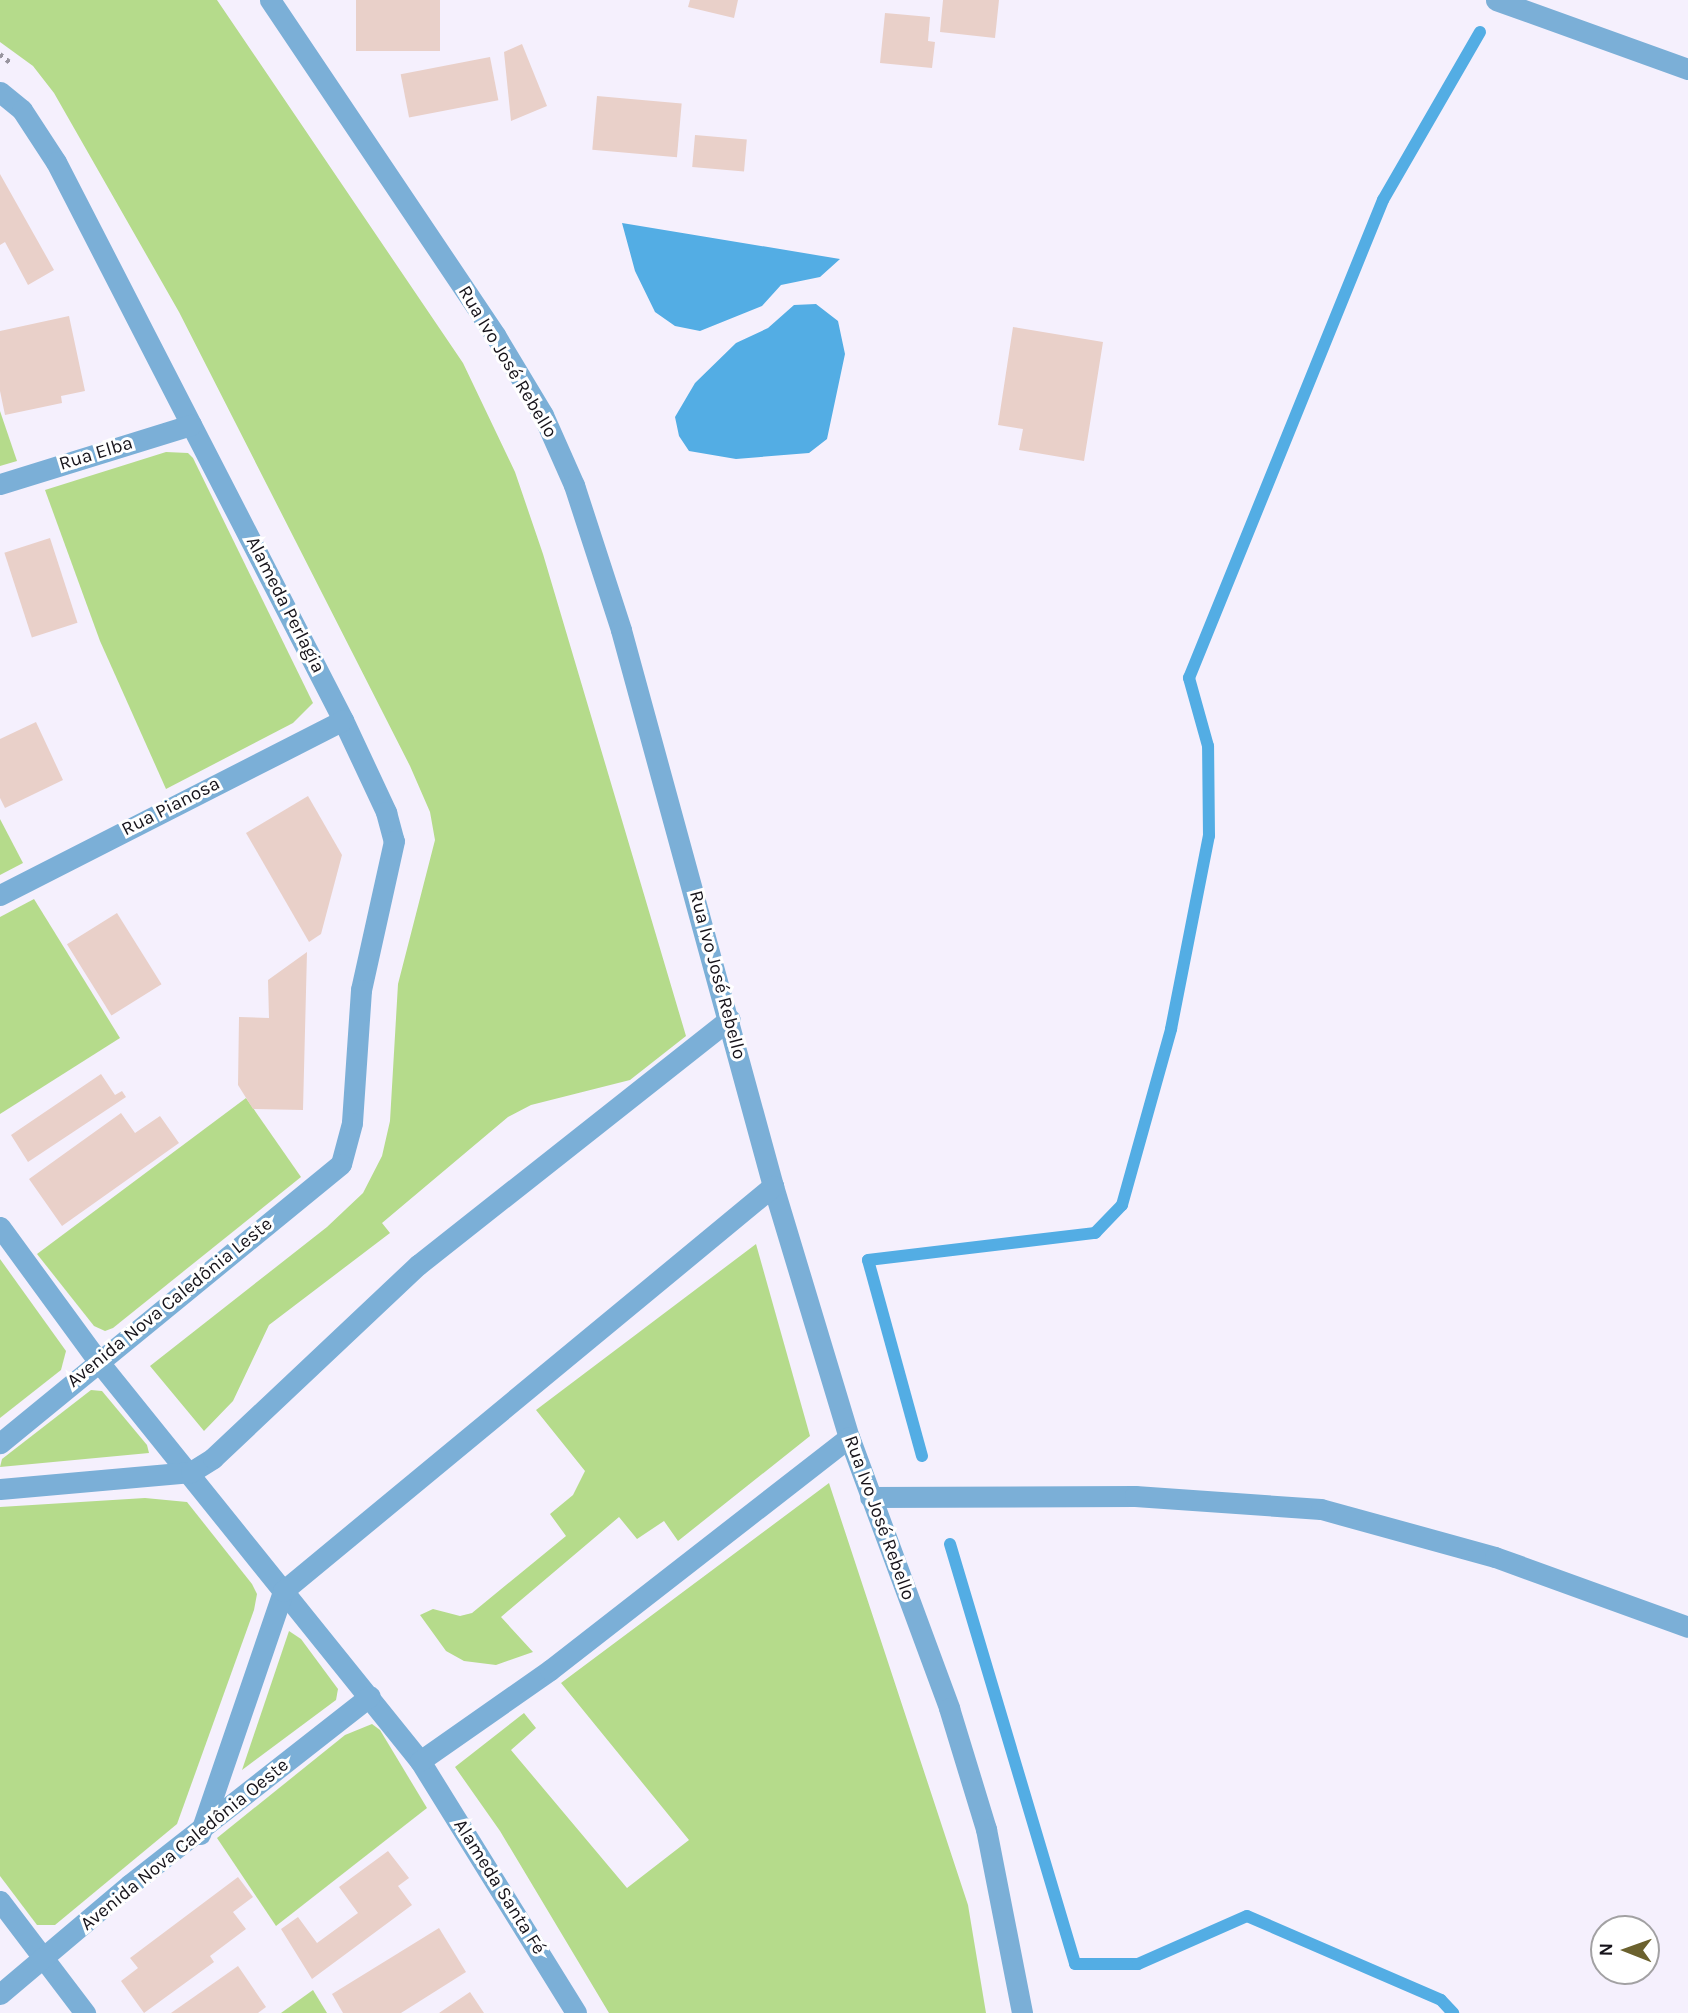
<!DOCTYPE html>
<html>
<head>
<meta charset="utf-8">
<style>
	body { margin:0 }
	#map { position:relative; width:1688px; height:2013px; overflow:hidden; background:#f5f0fd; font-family:Karla,sans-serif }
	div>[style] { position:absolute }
	.green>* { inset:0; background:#b5db8b }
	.water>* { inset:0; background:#53ade4 }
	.stream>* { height:12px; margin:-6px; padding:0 6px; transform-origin:6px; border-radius:6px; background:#53ade4 }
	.building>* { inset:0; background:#e9d0c9; transform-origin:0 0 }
	.path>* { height:4.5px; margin-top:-2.25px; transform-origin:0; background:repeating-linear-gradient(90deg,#98949f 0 3.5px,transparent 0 8.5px) }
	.minor>* { height:21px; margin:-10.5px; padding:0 10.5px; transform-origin:10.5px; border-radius:10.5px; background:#7bafd7 }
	span { translate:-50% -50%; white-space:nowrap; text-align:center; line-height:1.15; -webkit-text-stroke:6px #fff; paint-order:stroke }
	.street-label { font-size:19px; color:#16131a }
	.north { position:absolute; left:1590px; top:1915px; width:70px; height:70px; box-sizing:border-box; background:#fff; border:2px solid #a2a1a3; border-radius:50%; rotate:271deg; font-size:19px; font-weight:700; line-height:28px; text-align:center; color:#16131a }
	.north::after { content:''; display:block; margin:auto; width:24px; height:32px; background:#6b612e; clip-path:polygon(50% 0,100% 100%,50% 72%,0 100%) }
</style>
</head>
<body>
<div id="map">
	<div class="green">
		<div style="clip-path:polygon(0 0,217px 0,463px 363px,515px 472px,543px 554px,686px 1036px,630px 1080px,531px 1105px,508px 1117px,382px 1223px,390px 1233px,269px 1325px,233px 1401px,204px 1431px,150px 1366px,327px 1227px,363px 1193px,382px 1156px,390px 1121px,398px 984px,435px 840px,430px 812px,410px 766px,179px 312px,54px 93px,33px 66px,0 42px)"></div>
		<div style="clip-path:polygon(0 411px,17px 461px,0 466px)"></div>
		<div style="clip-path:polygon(166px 452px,188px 453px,193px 458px,313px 703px,293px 723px,166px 789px,100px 641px,45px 490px)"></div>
		<div style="clip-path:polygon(0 819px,23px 863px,0 875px)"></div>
		<div style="clip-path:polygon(34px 899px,120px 1038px,0 1114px,0 917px)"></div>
		<div style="clip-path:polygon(246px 1098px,301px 1177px,113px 1328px,105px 1331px,94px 1326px,37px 1254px)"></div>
		<div style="clip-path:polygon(756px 1244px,810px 1436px,678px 1541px,664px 1521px,637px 1539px,619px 1517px,501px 1617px,533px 1652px,496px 1665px,464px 1661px,446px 1651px,420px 1615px,433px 1609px,460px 1616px,472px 1613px,566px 1536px,550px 1514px,573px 1495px,585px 1471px,536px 1410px)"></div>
		<div style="clip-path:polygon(0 1259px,66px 1351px,61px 1370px,0 1418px)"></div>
		<div style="clip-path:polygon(91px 1390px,102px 1391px,147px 1445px,149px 1453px,0 1467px,2px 1459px)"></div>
		<div style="clip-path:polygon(829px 1483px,968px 1905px,986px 2013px,609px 2013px,500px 1831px,455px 1767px,524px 1713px,536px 1728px,511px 1750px,627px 1888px,689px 1840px,561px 1683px)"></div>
		<div style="clip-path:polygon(145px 1498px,187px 1502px,252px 1584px,257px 1594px,254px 1610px,177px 1824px,55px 1925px,37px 1925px,0 1876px,0 1507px)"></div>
		<div style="clip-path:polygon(289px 1631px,301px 1639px,338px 1689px,336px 1700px,242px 1770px)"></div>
		<div style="clip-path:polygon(372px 1724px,380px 1730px,427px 1808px,276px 1926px,217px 1838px,345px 1735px)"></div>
		<div style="clip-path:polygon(313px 1990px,327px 2013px,281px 2013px)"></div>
	</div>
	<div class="water">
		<div style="clip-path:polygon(622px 223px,840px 259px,820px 277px,781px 285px,762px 306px,700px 331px,675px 326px,655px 312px,635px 271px)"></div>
		<div style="clip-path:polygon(816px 304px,838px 321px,845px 354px,827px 439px,809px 453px,736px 459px,689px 451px,679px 436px,675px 417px,695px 383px,736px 343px,768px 328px,794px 305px)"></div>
	</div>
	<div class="stream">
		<div style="left:922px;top:1456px;width:203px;rotate:-105.4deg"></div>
		<div style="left:868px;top:1260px;width:229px;rotate:-6.8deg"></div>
		<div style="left:1095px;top:1233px;width:39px;rotate:-46deg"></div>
		<div style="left:1122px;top:1205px;width:183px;rotate:-74.4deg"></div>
		<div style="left:1171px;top:1029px;width:197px;rotate:-78.9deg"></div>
		<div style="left:1209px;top:836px;width:90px;rotate:-90.6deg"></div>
		<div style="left:1208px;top:746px;width:71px;rotate:-105.6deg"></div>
		<div style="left:1189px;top:678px;width:516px;rotate:-67.91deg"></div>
		<div style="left:1383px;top:200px;width:194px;rotate:-60deg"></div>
		<div style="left:950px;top:1544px;width:438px;rotate:73.4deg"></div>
		<div style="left:1075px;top:1964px;width:63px"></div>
		<div style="left:1138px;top:1964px;width:119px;rotate:-23.8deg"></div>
		<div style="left:1247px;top:1916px;width:211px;rotate:23.4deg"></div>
		<div style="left:1441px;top:2000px;width:18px;rotate:47deg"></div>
	</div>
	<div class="building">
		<div style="left:356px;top:0;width:84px;height:51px"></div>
		<div style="clip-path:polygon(690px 0,738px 0,734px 18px,688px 7px)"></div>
		<div style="clip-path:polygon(943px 0,999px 0,995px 38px,940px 32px)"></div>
		<div style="clip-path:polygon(885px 13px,930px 17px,928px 41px,935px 42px,932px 68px,880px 63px)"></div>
		<div style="clip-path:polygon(522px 44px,547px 106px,511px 121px,504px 52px)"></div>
		<div style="left:490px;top:57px;width:44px;height:91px;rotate:79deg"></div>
		<div style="left:597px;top:96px;width:85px;height:54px;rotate:5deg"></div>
		<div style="left:695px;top:135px;width:52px;height:32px;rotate:5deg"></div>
		<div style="clip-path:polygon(0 174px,54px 270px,28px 285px,5px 242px,0 245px)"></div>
		<div style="clip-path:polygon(69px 316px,85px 391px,61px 396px,62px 403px,5px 415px,0 391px,0 331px)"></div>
		<div style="clip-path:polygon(1013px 327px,1103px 342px,1084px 461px,1019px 450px,1023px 429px,998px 425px)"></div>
		<div style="left:50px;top:538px;width:89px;height:48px;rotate:72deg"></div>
		<div style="clip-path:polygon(36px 722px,63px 780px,5px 808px,0 798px,0 739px)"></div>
		<div style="clip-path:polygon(308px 796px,342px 855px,321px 934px,309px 942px,246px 833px)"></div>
		<div style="left:117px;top:913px;width:84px;height:59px;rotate:58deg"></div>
		<div style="clip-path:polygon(307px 952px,303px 1110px,253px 1109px,238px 1085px,239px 1017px,269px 1018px,268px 980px)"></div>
		<div style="clip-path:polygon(101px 1074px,115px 1095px,122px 1091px,126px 1097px,28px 1162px,11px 1135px)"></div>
		<div style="clip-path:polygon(121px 1113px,135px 1133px,160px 1116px,179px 1143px,62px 1226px,29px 1179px)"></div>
		<div style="clip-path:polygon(388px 1851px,409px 1878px,398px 1886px,412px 1905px,312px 1979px,281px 1929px,298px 1917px,317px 1943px,358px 1913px,339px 1887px)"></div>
		<div style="clip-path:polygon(238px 1877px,253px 1897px,233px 1912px,246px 1929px,210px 1956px,214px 1962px,144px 2013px,121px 1981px,138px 1968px,130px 1958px)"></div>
		<div style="clip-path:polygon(439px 1928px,466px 1972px,401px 2013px,343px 2013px,332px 1994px)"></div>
		<div style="clip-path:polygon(238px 1966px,266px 2007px,258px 2013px,171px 2013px)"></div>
		<div style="clip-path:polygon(470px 1992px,484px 2013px,439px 2013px)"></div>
	</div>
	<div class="path">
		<div style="left:0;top:54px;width:13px;rotate:39deg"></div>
	</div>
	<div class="minor">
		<div style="left:270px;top:0;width:404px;rotate:56.1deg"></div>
		<div style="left:495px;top:335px;width:93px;rotate:59deg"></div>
		<div style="left:543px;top:415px;width:77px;rotate:66.1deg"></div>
		<div style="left:574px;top:485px;width:152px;rotate:72deg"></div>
		<div style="left:621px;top:630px;width:576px;rotate:74.71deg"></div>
		<div style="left:773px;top:1186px;width:262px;rotate:73.2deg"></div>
		<div style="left:849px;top:1437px;width:289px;rotate:69.7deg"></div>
		<div style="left:949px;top:1708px;width:127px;rotate:73deg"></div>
		<div style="left:986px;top:1829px;width:187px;rotate:78.9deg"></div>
		<div style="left:1496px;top:0;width:204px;rotate:19.8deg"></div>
		<div style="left:0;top:92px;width:28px;rotate:39deg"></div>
		<div style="left:22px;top:110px;width:62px;rotate:56.8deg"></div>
		<div style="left:56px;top:162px;width:627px;rotate:62.78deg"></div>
		<div style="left:343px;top:720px;width:102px;rotate:64.9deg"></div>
		<div style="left:386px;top:812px;width:30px;rotate:75deg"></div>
		<div style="left:394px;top:841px;width:153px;rotate:102.5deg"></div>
		<div style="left:361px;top:990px;width:133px;rotate:93.9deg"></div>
		<div style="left:352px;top:1123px;width:42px;rotate:105deg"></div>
		<div style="left:341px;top:1164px;width:441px;rotate:140.7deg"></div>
		<div style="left:0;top:484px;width:200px;rotate:-17.2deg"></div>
		<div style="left:0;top:895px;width:385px;rotate:-27deg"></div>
		<div style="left:0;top:1227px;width:166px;rotate:53.8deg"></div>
		<div style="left:98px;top:1361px;width:514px;rotate:51.17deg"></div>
		<div style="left:420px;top:1761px;width:296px;rotate:58.2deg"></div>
		<div style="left:0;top:1489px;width:192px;rotate:-5.1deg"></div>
		<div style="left:191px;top:1472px;width:26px;rotate:-32deg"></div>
		<div style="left:213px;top:1458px;width:282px;rotate:-43.3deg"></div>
		<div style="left:418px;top:1265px;width:397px;rotate:-38.3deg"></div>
		<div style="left:870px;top:1497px;width:265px;rotate:-0.2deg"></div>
		<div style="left:1135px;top:1496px;width:186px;rotate:4deg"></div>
		<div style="left:1321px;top:1509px;width:180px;rotate:15.4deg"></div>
		<div style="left:1495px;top:1557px;width:205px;rotate:19.9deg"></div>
		<div style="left:420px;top:1761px;width:159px;rotate:-35deg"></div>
		<div style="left:550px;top:1670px;width:379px;rotate:-37.9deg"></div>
		<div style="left:200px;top:1834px;width:257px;rotate:-71.1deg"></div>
		<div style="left:283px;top:1591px;width:636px;rotate:-39.57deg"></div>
		<div style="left:0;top:1901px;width:141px;rotate:52.8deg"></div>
		<div style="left:0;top:1994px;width:169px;rotate:-40.2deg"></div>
		<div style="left:129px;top:1885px;width:306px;rotate:-38.1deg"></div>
	</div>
	<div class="street-label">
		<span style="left:507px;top:362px;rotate:59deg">Rua Ivo José Rebello</span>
		<span style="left:96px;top:454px;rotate:-17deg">Rua Elba</span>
		<span style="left:285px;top:605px;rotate:63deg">Alameda Perlagia</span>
		<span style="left:171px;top:807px;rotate:-27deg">Rua Pianosa</span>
		<span style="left:717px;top:975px;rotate:75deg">Rua Ivo José Rebello</span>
		<span style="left:170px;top:1303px;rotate:-39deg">Avenida Nova Caledônia Leste</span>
		<span style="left:879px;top:1518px;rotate:70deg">Rua Ivo José Rebello</span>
		<span style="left:185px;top:1845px;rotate:-39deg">Avenida Nova Caledônia Oeste</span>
		<span style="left:499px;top:1887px;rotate:58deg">Alameda Santa Fé</span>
	</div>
	<div class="north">N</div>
</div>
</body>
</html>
